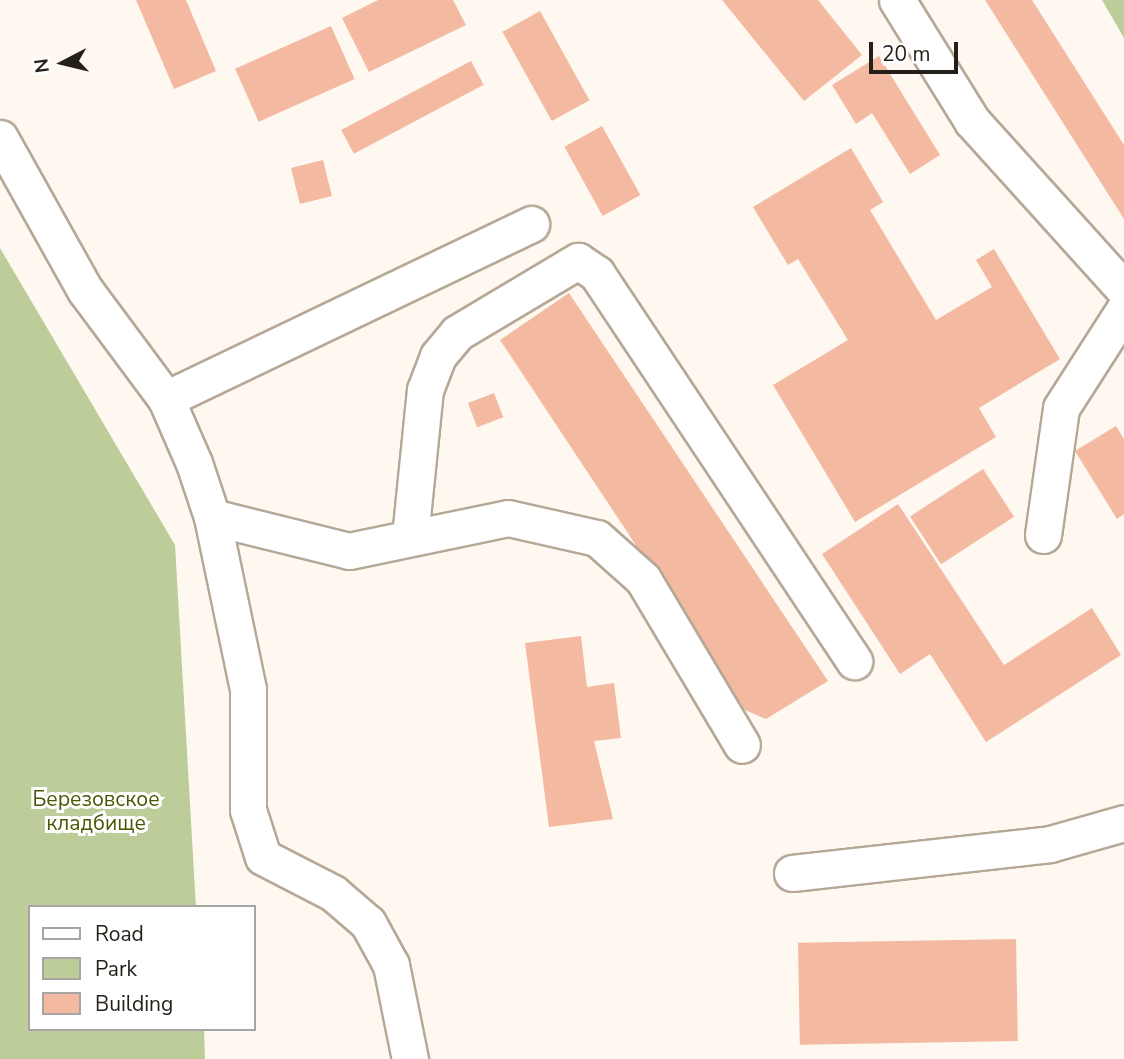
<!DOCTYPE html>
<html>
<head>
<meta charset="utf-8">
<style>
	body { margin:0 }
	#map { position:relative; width:1124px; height:1059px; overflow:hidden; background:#fef8f1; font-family:"Nunito Sans",sans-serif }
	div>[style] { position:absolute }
	.green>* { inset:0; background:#bccd99 }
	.building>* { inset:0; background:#f3b9a1; transform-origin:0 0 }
	.roads { filter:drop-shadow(2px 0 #b6a897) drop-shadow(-2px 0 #b6a897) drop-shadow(0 2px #b6a897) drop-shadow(0 -2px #b6a897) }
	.minor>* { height:35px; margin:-17.5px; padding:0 17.5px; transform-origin:17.5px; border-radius:17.5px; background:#fff }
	span { translate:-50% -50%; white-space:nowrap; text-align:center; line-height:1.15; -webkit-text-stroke:6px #fff; paint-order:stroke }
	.park-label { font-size:21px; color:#465903 }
	.legend { position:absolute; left:28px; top:905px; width:228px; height:126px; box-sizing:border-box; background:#fff; border:2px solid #a7a5a3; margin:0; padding:9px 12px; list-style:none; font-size:21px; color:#241f18 }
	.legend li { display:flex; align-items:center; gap:14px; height:35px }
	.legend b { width:35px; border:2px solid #a7a5a3 }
	.north { position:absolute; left:28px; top:28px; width:70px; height:70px; -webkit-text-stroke:5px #fff; paint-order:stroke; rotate:263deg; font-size:19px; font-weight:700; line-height:28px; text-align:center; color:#241f18 }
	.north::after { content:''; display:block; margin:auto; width:24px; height:32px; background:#241f18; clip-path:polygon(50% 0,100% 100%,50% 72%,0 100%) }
	.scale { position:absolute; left:869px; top:42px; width:89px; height:32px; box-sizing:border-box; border:4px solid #241f18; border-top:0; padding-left:9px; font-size:21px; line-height:24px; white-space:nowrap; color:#241f18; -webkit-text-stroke:5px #fff; paint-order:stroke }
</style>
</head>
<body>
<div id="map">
	<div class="green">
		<div style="clip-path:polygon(1102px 0,1124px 0,1124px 38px)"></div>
		<div style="clip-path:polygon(0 248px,175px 545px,196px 907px,30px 907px,30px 1029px,204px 1029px,205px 1059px,0 1059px)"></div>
	</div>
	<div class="building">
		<div style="clip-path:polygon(136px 0,186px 0,216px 71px,174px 89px)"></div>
		<div style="clip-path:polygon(378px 0,453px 0,466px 25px,369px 72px,342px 18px)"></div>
		<div style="clip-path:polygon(722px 0,818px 0,862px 55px,804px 101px)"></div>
		<div style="clip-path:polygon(985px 0,1032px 0,1124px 145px,1124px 219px)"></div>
		<div style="left:540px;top:11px;width:102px;height:43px;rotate:61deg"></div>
		<div style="left:331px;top:26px;width:58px;height:105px;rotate:66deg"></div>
		<div style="clip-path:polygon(879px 56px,940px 155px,910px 174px,872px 113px,856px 124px,832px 85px)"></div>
		<div style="left:471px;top:61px;width:27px;height:147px;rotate:62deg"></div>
		<div style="left:602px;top:126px;width:79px;height:43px;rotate:61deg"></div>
		<div style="clip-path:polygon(851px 148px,883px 202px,870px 210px,936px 320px,992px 287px,976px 260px,994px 249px,1060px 359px,979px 408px,996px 437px,855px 522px,773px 385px,848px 340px,798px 259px,788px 265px,753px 207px)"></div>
		<div style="left:323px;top:160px;width:37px;height:33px;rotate:76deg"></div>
		<div style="clip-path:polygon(569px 293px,828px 681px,766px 719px,745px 710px,500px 340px)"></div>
		<div style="left:494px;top:393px;width:26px;height:28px;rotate:69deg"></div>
		<div style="clip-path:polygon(1116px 426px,1124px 439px,1124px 514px,1117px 519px,1075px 451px)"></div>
		<div style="left:983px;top:469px;width:57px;height:87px;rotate:57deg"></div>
		<div style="clip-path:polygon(898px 504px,1004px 665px,1092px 608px,1121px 655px,986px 742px,930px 654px,900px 674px,822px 554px)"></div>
		<div style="clip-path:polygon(581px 636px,587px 687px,614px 683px,621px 738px,594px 741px,613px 819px,549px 827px,525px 643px)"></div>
		<div style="left:1016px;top:939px;width:102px;height:218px;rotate:89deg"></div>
	</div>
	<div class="roads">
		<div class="minor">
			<div style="left:897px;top:0;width:142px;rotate:58.2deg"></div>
			<div style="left:972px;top:121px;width:227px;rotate:47.9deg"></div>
			<div style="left:0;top:138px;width:174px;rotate:60.8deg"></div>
			<div style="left:85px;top:290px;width:136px;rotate:53.4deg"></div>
			<div style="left:166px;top:399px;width:70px;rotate:66.4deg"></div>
			<div style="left:194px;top:463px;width:57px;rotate:71.6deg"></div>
			<div style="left:212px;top:517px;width:176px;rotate:78.2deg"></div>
			<div style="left:248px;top:689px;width:121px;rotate:90deg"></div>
			<div style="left:248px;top:810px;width:49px;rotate:72.3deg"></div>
			<div style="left:263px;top:857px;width:79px;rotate:27.2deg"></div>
			<div style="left:333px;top:893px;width:46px;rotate:40.6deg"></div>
			<div style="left:368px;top:923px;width:48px;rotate:61.3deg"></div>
			<div style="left:391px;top:965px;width:96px;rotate:78.6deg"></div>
			<div style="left:166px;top:399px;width:405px;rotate:-25.6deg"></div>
			<div style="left:212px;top:517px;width:141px;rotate:13.9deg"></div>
			<div style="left:349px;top:551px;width:162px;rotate:-11.7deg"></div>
			<div style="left:508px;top:518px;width:91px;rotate:12.7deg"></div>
			<div style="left:597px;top:538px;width:62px;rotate:41.7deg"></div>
			<div style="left:643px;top:579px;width:193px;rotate:59.2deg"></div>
			<div style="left:1043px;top:535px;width:128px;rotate:-81.9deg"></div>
			<div style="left:1061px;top:408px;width:117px;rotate:-57.3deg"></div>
			<div style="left:410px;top:537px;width:148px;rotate:-84.2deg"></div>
			<div style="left:425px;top:390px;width:36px;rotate:-69deg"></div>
			<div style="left:438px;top:356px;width:30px;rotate:-50deg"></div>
			<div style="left:457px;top:333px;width:141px;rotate:-30.8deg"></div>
			<div style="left:578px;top:261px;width:23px;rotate:34deg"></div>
			<div style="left:597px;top:274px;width:465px;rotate:56.4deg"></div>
			<div style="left:792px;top:873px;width:260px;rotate:-6.4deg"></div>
			<div style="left:1050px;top:844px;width:77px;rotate:-15.8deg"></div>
		</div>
	</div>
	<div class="park-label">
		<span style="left:96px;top:811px">Березовское<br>кладбище</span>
	</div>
	<ul class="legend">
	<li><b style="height:9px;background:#fff"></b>Road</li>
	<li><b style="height:19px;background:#bccd99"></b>Park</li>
	<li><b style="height:19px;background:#f3b9a1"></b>Building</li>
	</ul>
	<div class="north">N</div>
	<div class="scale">20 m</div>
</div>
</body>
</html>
